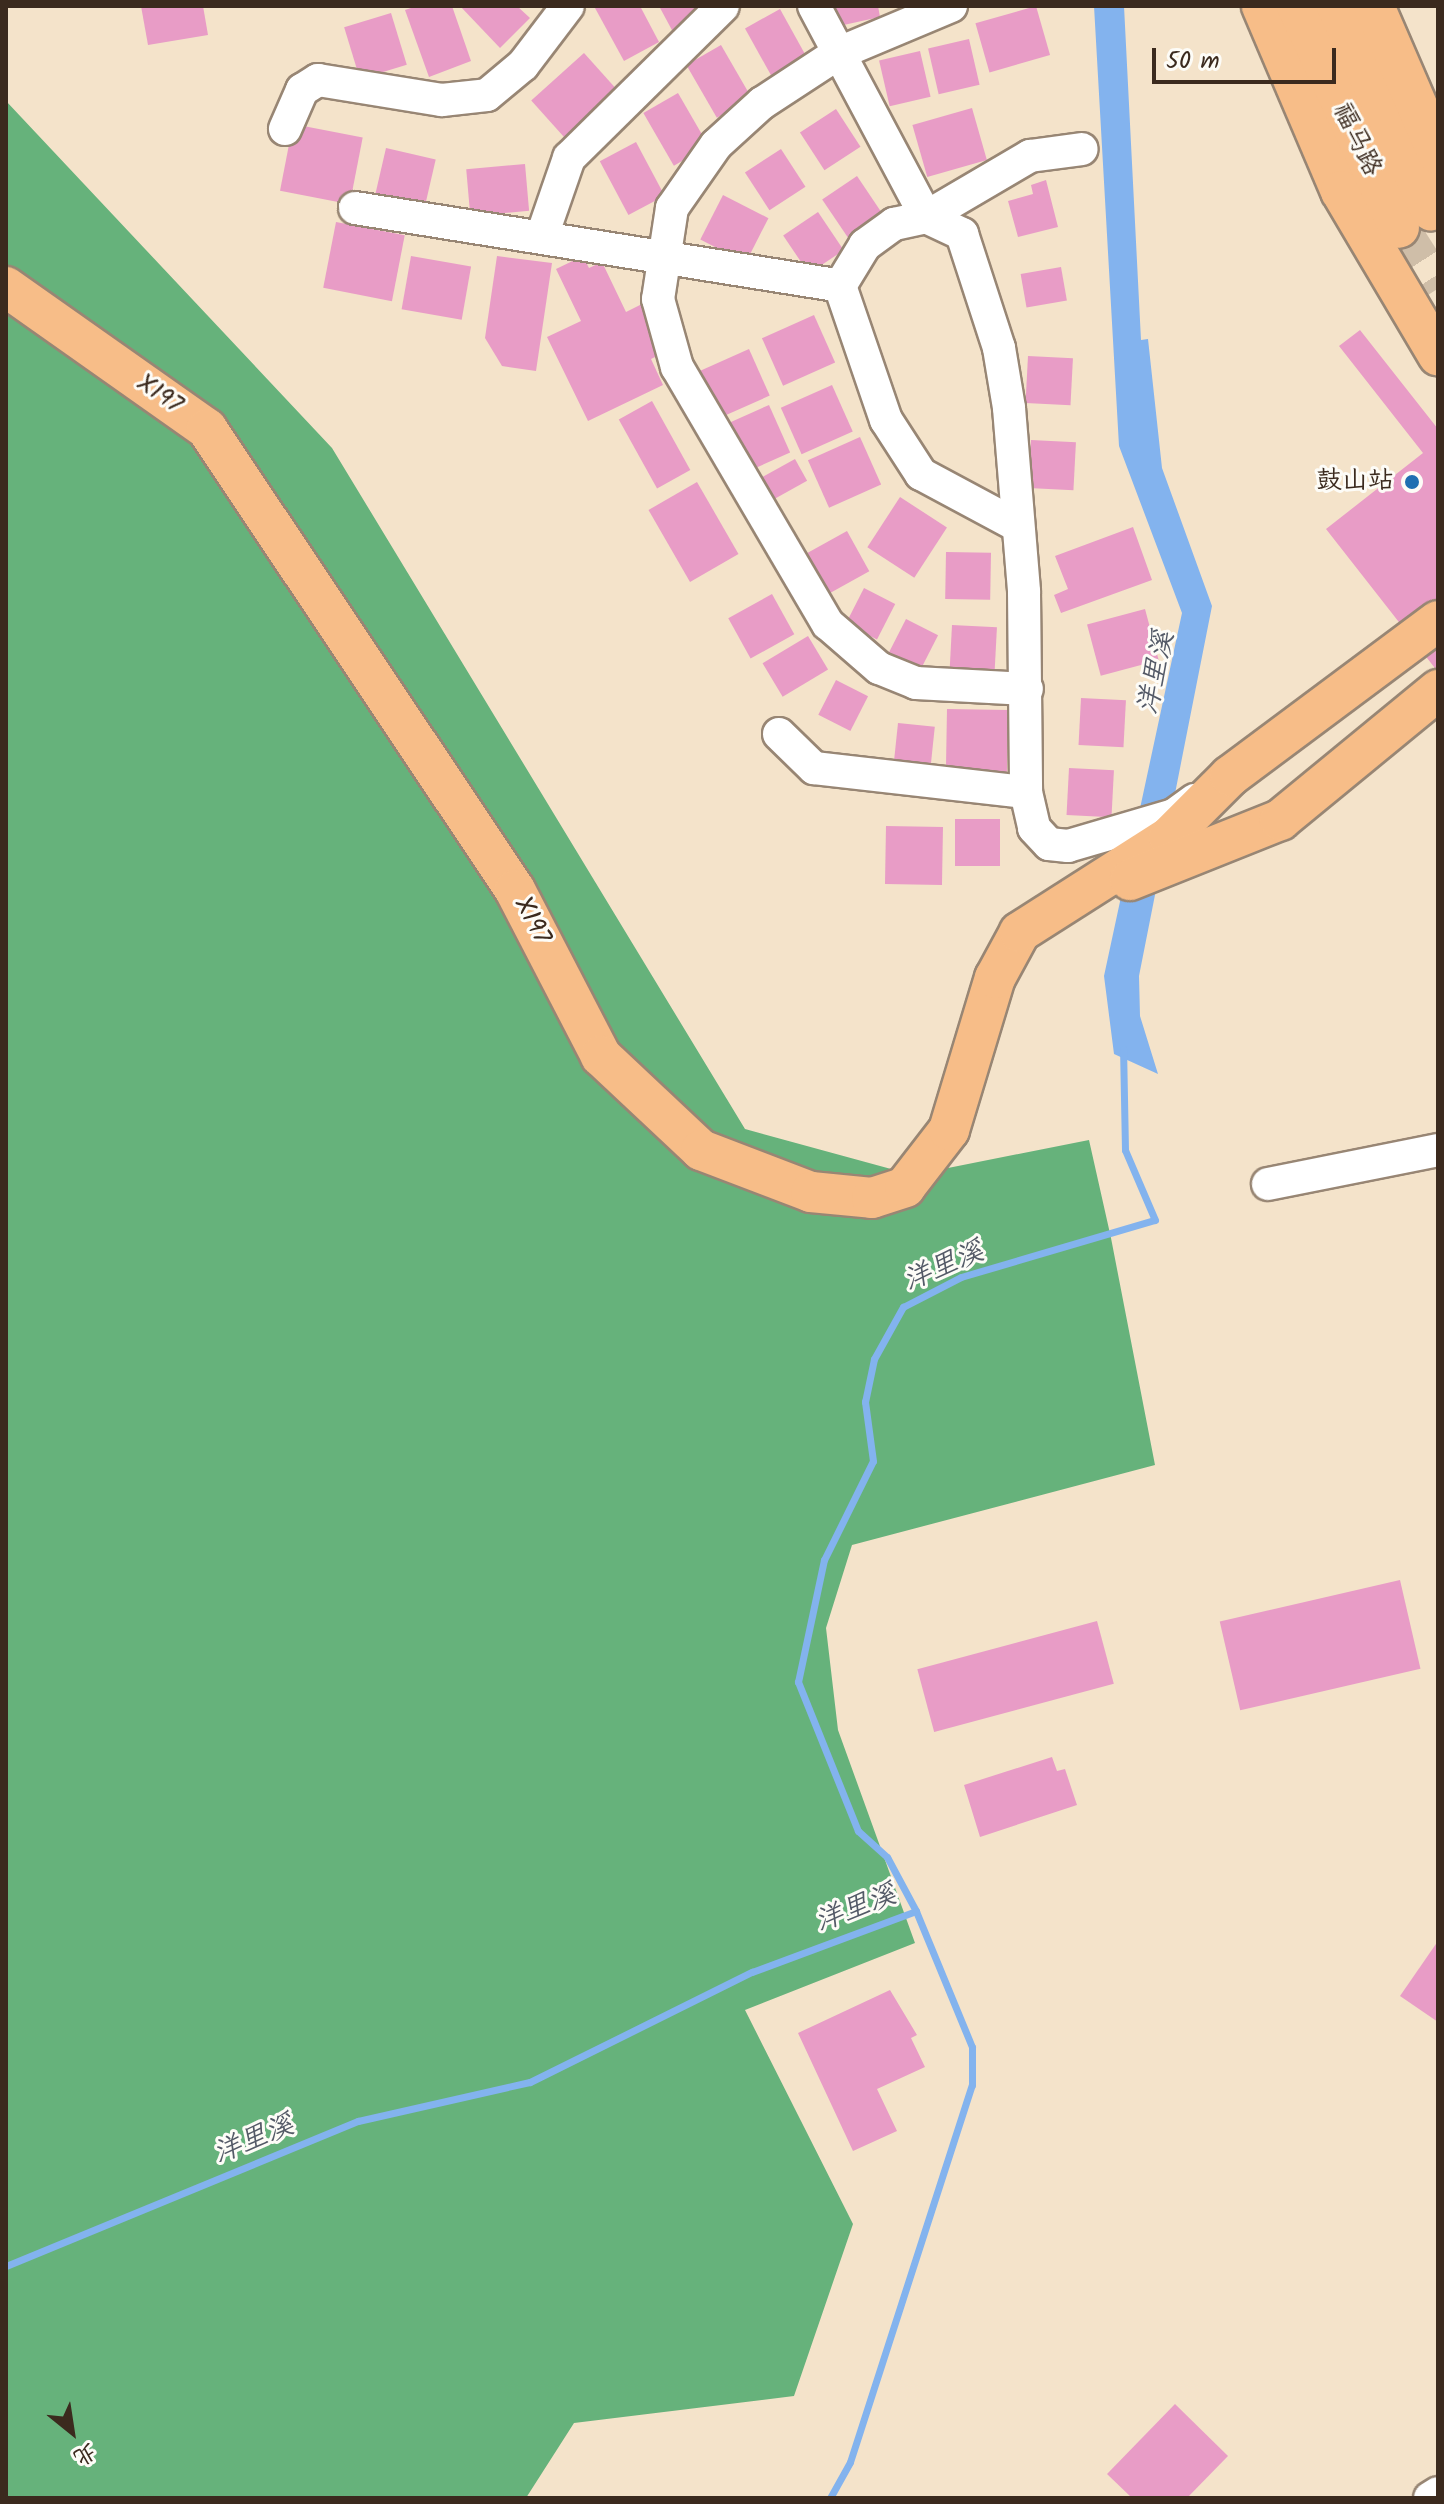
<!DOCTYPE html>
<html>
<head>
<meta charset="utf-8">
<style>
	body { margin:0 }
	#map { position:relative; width:1444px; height:2504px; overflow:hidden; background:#f4e3ca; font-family:Kalam,"LXGW WenKai TC",sans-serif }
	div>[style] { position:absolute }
	.forest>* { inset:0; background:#66b27b }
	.water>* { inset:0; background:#83b3ee }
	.stream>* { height:7px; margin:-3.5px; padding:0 3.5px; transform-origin:3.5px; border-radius:3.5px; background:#83b3ee }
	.building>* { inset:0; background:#e89cc6; transform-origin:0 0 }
	.major-tunnel>* { height:40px; margin-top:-20px; transform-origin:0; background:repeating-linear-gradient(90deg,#cfbea8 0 40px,transparent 0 60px) }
	.roads { filter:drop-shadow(2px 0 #988674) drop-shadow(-2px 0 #988674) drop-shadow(0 2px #988674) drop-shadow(0 -2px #988674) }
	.minor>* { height:32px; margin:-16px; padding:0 16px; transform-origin:16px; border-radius:16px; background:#fff }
	.major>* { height:40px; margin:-20px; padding:0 20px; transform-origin:20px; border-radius:20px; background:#f7bd88 }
	.dots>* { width:22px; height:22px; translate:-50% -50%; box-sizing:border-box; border:4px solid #fdfcf7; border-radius:50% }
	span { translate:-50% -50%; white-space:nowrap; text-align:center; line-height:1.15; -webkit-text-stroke:6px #fdfcf7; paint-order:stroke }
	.street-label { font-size:26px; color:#3b2a1e }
	.poi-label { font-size:26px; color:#3b2a1e }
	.right { translate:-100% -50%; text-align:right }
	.water-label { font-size:28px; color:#545a67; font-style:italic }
	.frame { position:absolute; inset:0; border:8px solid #3b2a1e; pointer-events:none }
	.north { position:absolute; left:32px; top:2392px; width:80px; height:80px; -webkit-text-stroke:6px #fdfcf7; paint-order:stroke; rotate:150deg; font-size:22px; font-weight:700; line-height:32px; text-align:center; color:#3b2a1e }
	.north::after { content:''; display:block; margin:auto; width:28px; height:36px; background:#3b2a1e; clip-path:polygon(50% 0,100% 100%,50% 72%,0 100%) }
	.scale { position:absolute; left:1152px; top:48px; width:184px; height:36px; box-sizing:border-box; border:4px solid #3b2a1e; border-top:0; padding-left:10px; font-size:24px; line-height:28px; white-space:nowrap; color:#3b2a1e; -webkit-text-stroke:6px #fdfcf7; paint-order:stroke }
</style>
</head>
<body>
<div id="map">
	<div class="forest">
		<div style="clip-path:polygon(6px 101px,332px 448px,745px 1129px,913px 1175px,1089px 1140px,1111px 1238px,1155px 1465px,852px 1545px,826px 1628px,838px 1730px,915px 1943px,745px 2010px,853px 2224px,794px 2396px,574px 2423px,526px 2498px,6px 2498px)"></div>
	</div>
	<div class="water">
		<div style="clip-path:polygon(1094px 6px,1124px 6px,1141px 340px,1148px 339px,1162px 468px,1212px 606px,1139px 976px,1140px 1016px,1158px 1074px,1114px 1054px,1104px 976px,1182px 613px,1119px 446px)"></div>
	</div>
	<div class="stream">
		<div style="left:6px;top:2266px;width:381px;rotate:-22.4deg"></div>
		<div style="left:358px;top:2121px;width:176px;rotate:-12.8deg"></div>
		<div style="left:530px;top:2082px;width:248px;rotate:-26.4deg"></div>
		<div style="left:752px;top:1972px;width:175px;rotate:-20.4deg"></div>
		<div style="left:916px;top:1911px;width:61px;rotate:-118.2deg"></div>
		<div style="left:887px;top:1857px;width:39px;rotate:-138deg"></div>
		<div style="left:858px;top:1831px;width:161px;rotate:-111.9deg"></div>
		<div style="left:798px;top:1682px;width:125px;rotate:-78deg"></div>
		<div style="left:824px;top:1560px;width:110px;rotate:-63.7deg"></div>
		<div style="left:873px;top:1461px;width:60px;rotate:-97.7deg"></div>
		<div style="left:865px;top:1402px;width:44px;rotate:-78.2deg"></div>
		<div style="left:874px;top:1359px;width:60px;rotate:-60.9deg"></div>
		<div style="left:903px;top:1307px;width:65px;rotate:-27.3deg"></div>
		<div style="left:961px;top:1277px;width:202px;rotate:-16.4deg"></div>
		<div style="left:1155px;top:1220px;width:76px;rotate:-113.2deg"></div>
		<div style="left:1125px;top:1150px;width:101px;rotate:-91.1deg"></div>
		<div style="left:830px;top:2498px;width:41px;rotate:-60.9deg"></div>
		<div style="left:850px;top:2462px;width:396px;rotate:-72.1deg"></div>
		<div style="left:972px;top:2085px;width:38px;rotate:-90deg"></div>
		<div style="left:972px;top:2047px;width:147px;rotate:-112.4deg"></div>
	</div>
	<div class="building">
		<div style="clip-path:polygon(141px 6px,203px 6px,208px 35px,148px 45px)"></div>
		<div style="clip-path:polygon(417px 6px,452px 6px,471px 61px,429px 77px,405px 10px)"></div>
		<div style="clip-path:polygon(460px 6px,517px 6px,530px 18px,500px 48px)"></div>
		<div style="clip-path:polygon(640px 6px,659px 42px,624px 61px,595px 8px)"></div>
		<div style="clip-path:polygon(659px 6px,705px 6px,708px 12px,673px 32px)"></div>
		<div style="clip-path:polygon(834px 6px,878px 6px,880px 17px,839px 26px)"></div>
		<div style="left:1036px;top:6px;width:51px;height:63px;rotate:74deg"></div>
		<div style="left:780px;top:9px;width:60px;height:40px;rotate:61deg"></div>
		<div style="left:391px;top:13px;width:54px;height:49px;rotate:73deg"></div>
		<div style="left:969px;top:39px;width:47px;height:42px;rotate:77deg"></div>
		<div style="left:721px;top:45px;width:61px;height:40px;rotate:60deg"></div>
		<div style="left:920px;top:51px;width:47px;height:42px;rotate:77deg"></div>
		<div style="left:584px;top:53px;width:54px;height:71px;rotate:48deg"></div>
		<div style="left:678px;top:93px;width:61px;height:40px;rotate:60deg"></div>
		<div style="left:972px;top:108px;width:54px;height:62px;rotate:74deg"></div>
		<div style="left:836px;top:109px;width:45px;height:43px;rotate:57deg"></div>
		<div style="left:293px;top:124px;width:71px;height:68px;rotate:11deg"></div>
		<div style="left:636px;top:142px;width:61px;height:41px;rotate:62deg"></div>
		<div style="left:386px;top:148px;width:51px;height:51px;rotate:13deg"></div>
		<div style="left:781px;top:149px;width:45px;height:43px;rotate:57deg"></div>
		<div style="left:525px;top:164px;width:47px;height:59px;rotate:85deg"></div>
		<div style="left:857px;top:176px;width:46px;height:42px;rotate:56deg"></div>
		<div style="clip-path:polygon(1046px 180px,1058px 227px,1018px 237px,1008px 201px,1033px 194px,1031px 185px)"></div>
		<div style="left:723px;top:195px;width:51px;height:50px;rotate:27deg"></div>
		<div style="left:818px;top:212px;width:46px;height:42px;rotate:56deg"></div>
		<div style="left:336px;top:222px;width:70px;height:67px;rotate:11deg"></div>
		<div style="left:411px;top:256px;width:61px;height:54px;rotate:10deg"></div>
		<div style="clip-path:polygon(497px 256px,552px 263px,536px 371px,502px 366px,485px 338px)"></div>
		<div style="clip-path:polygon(583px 256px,589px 268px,602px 262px,626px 312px,642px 304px,665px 352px,651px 359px,663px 385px,588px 421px,547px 337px,581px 321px,556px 269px)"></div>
		<div style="left:1061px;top:267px;width:34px;height:41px;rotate:80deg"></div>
		<div style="left:814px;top:315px;width:52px;height:57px;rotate:66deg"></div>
		<div style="clip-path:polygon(1360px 330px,1438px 429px,1438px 672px,1326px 529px,1423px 453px,1339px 346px)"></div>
		<div style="left:749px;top:349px;width:51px;height:57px;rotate:66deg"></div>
		<div style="left:1028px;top:356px;width:45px;height:47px;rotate:3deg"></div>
		<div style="left:832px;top:385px;width:51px;height:56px;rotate:66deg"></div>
		<div style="left:652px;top:401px;width:79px;height:38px;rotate:61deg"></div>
		<div style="left:769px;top:405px;width:52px;height:57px;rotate:66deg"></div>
		<div style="left:860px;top:437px;width:52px;height:57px;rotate:66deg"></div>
		<div style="left:1031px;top:440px;width:45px;height:48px;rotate:3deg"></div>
		<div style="left:795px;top:459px;width:25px;height:38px;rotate:61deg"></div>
		<div style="left:697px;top:482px;width:83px;height:56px;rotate:60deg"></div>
		<div style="left:900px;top:497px;width:56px;height:60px;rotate:33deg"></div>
		<div style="clip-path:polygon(1133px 527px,1152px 580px,1061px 613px,1054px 595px,1068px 589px,1055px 556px)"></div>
		<div style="left:847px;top:531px;width:46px;height:50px;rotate:61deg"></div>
		<div style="left:946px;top:552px;width:45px;height:47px;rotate:1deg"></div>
		<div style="left:864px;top:588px;width:35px;height:40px;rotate:27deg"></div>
		<div style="left:772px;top:594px;width:46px;height:50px;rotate:61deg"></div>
		<div style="left:1145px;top:609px;width:53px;height:60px;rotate:75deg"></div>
		<div style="left:906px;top:619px;width:36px;height:39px;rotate:27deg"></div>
		<div style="left:952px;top:625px;width:45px;height:47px;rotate:3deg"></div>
		<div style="left:808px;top:636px;width:39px;height:53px;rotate:59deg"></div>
		<div style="left:836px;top:680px;width:36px;height:39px;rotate:27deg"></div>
		<div style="left:1081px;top:698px;width:45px;height:47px;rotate:3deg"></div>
		<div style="left:947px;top:709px;width:61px;height:72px;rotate:1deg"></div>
		<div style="left:898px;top:723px;width:37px;height:46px;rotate:6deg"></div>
		<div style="left:1069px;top:768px;width:45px;height:47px;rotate:3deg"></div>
		<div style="left:955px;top:819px;width:45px;height:47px"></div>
		<div style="left:886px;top:826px;width:57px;height:58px;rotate:1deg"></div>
		<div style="left:1400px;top:1580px;width:91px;height:185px;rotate:77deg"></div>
		<div style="left:1097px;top:1621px;width:65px;height:186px;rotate:75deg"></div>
		<div style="clip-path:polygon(1052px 1757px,1057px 1771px,1065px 1769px,1077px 1805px,980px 1837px,964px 1785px)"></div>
		<div style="clip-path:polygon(1438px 1941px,1438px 2022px,1400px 1996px)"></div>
		<div style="clip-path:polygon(890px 1990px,917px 2035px,911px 2038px,925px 2067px,877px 2089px,897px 2131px,853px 2151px,798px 2033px)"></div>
		<div style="clip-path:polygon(1175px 2404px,1228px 2456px,1187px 2498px,1132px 2498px,1107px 2474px)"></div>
	</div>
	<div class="major-tunnel">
		<div style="left:1399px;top:228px;width:72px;rotate:57.4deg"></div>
	</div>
	<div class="roads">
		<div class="minor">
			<div style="left:814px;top:6px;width:239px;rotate:62deg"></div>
			<div style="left:926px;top:217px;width:121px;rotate:-30.4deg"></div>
			<div style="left:1030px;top:156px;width:52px;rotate:-7.7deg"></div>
			<div style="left:951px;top:6px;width:124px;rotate:157.2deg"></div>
			<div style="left:837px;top:54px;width:90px;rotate:146.8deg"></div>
			<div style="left:762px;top:103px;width:62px;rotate:137.6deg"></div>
			<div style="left:716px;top:145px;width:77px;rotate:124.9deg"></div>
			<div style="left:672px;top:208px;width:92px;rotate:98.7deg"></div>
			<div style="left:658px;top:299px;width:71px;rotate:74.4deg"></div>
			<div style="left:677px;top:367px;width:298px;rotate:59.6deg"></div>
			<div style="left:828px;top:624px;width:67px;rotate:40.8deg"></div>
			<div style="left:879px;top:668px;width:40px;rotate:22deg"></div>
			<div style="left:916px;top:683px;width:111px;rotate:3.1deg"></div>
			<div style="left:285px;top:129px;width:43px;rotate:-66.4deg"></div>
			<div style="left:302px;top:90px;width:19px;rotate:-32deg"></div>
			<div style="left:318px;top:80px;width:126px;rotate:9.2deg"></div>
			<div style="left:442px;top:100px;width:45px;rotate:-6.3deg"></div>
			<div style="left:487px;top:95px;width:47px;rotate:-39.8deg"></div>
			<div style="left:523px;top:65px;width:74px;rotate:-52.7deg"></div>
			<div style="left:355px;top:208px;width:491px;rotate:9.1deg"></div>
			<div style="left:542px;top:236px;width:83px;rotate:-70.9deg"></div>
			<div style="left:569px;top:158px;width:216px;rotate:-44.6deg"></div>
			<div style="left:1018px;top:526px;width:110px;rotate:-151.8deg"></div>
			<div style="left:921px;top:474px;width:64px;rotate:-122.9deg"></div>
			<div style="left:886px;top:420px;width:142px;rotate:-108.9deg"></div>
			<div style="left:840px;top:286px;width:48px;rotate:-58.6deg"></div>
			<div style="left:865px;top:245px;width:36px;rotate:-36deg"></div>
			<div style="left:894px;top:224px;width:33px;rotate:-12deg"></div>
			<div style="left:926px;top:217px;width:40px;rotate:25deg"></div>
			<div style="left:962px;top:234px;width:120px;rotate:72deg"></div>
			<div style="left:999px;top:348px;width:61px;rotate:80.5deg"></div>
			<div style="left:1009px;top:408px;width:185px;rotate:85.3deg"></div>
			<div style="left:1024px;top:592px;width:200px;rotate:89.4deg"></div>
			<div style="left:1026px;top:792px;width:37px;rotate:77deg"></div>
			<div style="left:1034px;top:828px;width:22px;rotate:47deg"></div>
			<div style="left:1049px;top:844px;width:19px;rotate:6deg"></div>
			<div style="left:1068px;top:846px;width:110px;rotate:-16.3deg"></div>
			<div style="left:1174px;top:815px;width:26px;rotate:-36deg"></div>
			<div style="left:779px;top:734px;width:49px;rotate:44.2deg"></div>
			<div style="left:814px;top:768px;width:213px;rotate:6.5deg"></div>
			<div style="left:1268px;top:1184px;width:173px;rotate:-11.3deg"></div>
			<div style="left:1430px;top:2498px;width:9px;rotate:-32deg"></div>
		</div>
		<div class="major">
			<div style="left:1262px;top:6px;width:201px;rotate:66.9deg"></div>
			<div style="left:1341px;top:191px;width:191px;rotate:59.4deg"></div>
			<div style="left:1297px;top:6px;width:244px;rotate:65.3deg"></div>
			<div style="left:1337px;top:6px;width:225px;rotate:65.3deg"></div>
			<div style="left:1374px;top:6px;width:161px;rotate:66.6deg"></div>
			<div style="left:6px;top:287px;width:246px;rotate:35.2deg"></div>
			<div style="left:207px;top:429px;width:554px;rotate:56.25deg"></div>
			<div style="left:515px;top:890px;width:187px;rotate:62.6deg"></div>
			<div style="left:601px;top:1056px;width:137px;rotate:43.2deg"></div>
			<div style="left:701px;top:1150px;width:118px;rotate:20.9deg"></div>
			<div style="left:811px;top:1192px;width:61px;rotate:5.6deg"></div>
			<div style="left:872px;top:1198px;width:35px;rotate:-18deg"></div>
			<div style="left:905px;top:1187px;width:72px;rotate:-52.3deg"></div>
			<div style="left:949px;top:1130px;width:159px;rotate:-73.2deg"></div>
			<div style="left:995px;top:978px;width:52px;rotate:-61.5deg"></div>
			<div style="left:1020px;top:932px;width:177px;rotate:-32.5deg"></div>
			<div style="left:1169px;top:837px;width:86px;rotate:-45deg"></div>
			<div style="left:1230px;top:776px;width:259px;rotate:-36.7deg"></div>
			<div style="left:1130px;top:880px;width:162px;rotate:-21.8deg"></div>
			<div style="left:1280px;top:820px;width:205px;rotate:-39.4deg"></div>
		</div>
	</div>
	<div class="dots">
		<div style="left:1412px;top:482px;background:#1f6fb2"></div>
	</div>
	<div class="street-label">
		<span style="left:1356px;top:140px;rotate:64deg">福马路</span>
		<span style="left:159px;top:395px;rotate:35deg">X197</span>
		<span style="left:531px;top:921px;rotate:62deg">X197</span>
	</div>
	<div class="poi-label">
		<span class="right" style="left:1394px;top:482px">鼓山站</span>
	</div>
	<div class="water-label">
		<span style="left:1157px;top:673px;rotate:-78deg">洋里溪</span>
		<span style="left:944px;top:1267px;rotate:-23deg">洋里溪</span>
		<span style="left:856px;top:1909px;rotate:-21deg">洋里溪</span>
		<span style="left:254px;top:2140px;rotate:-22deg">洋里溪</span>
	</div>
	<div class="frame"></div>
	<div class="north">北</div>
	<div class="scale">50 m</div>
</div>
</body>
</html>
